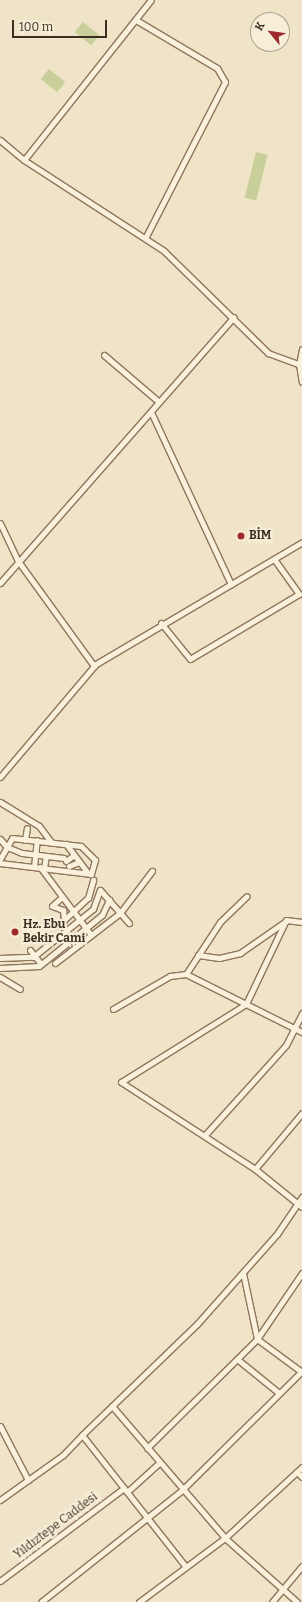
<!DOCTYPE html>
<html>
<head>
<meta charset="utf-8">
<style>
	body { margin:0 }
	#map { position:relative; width:302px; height:1602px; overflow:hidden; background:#f0e4c8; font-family:Bitter,serif }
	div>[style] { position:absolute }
	.green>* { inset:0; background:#c9cf9b; transform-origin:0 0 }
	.roads { filter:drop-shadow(1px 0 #8d765c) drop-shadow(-1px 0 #8d765c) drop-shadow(0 1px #8d765c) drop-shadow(0 -1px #8d765c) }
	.street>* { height:5px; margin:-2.5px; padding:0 2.5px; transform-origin:2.5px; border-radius:2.5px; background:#faf1dc }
	.dots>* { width:11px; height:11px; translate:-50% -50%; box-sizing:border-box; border:2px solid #f7eed8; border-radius:50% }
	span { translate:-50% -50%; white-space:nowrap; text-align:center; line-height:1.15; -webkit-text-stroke:4px #f7eed8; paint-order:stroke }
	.poi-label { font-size:12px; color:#3d2e20; font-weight:700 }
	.left { translate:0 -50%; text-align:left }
	.street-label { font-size:12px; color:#3d2e20 }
	.north { position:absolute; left:250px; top:12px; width:40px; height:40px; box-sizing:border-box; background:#f7eed8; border:1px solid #ada18e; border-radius:50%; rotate:299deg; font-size:11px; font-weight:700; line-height:16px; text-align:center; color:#3d2e20 }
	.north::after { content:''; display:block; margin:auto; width:14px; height:18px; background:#9e2a2b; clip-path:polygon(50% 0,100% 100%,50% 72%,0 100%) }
	.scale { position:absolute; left:12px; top:20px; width:95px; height:18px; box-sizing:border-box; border:2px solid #3d2e20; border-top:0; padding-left:5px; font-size:12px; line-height:14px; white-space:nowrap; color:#3d2e20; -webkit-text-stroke:3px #f7eed8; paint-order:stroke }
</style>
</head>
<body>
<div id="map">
	<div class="green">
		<div style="left:83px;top:22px;width:21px;height:13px;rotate:39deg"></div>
		<div style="left:49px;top:69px;width:21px;height:13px;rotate:39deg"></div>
		<div style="left:256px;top:152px;width:12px;height:47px;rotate:14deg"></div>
	</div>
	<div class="roads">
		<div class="street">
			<div style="left:136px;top:20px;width:94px;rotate:30.7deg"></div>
			<div style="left:217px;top:68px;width:16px;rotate:60deg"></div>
			<div style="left:225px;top:82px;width:175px;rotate:117.1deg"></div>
			<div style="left:0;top:140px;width:31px;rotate:40deg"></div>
			<div style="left:24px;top:160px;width:167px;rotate:33deg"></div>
			<div style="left:164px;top:251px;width:146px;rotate:44.4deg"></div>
			<div style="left:268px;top:353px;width:33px;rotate:20deg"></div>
			<div style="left:24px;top:160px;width:204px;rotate:-51.6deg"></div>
			<div style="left:302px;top:349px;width:15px;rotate:101deg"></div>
			<div style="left:299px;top:364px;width:18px;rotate:81deg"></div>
			<div style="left:104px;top:355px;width:72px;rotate:40.5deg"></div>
			<div style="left:151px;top:412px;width:190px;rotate:65.1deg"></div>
			<div style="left:0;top:523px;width:42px;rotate:64.7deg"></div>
			<div style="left:18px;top:561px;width:130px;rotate:54.1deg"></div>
			<div style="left:0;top:583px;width:354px;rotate:-48.7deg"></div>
			<div style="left:161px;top:623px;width:46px;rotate:51.1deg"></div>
			<div style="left:190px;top:659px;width:127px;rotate:-30.8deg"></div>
			<div style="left:299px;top:594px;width:43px;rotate:-125.5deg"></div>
			<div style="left:0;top:777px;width:148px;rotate:-49.7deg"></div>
			<div style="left:96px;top:664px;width:239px;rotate:-30.6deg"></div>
			<div style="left:0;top:802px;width:46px;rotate:31.6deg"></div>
			<div style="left:39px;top:826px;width:21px;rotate:53deg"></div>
			<div style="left:0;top:839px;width:11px;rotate:49deg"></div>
			<div style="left:7px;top:847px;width:16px;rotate:22deg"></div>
			<div style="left:22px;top:853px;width:42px;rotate:6.8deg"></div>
			<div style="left:25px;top:840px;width:12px;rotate:-81deg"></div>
			<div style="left:66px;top:844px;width:36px;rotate:53deg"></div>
			<div style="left:0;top:859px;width:24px;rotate:-60deg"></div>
			<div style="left:12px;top:838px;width:69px;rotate:6.6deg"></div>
			<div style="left:81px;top:846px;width:20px;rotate:45deg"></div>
			<div style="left:95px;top:860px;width:15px;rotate:106deg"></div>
			<div style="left:91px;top:874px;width:92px;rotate:-173.1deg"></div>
			<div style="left:66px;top:861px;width:10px;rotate:-37deg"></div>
			<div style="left:69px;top:866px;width:11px;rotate:-22deg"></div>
			<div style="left:34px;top:867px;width:27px;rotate:-84deg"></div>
			<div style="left:40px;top:867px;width:85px;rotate:53.1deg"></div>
			<div style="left:44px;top:868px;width:12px;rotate:-81deg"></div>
			<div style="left:62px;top:897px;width:13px;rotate:138deg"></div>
			<div style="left:52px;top:906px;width:12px;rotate:20deg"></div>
			<div style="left:63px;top:910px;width:10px;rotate:84deg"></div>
			<div style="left:64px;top:920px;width:33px;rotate:-43deg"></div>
			<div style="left:88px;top:898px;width:19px;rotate:-74deg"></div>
			<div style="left:302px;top:922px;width:16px;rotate:-173deg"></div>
			<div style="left:286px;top:920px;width:93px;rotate:115.5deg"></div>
			<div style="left:246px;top:1004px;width:147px;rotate:148deg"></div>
			<div style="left:121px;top:1082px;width:160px;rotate:33deg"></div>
			<div style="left:255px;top:1169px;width:60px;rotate:39deg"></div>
			<div style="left:30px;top:950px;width:18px;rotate:52deg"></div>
			<div style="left:198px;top:955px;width:21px;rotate:8deg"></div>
			<div style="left:219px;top:958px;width:22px;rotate:-13deg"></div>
			<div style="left:240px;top:953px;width:56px;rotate:-34.8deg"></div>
			<div style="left:0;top:958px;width:33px;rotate:-2deg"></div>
			<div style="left:33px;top:957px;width:77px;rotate:-38.7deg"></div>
			<div style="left:93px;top:909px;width:20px;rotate:-70deg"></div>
			<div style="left:100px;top:890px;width:44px;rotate:48.7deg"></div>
			<div style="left:55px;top:963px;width:82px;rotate:-37.6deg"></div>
			<div style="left:120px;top:913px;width:53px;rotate:-52.7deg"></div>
			<div style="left:0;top:968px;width:39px;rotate:-3deg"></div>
			<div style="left:39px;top:966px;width:81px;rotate:-39deg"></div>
			<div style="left:102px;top:915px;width:17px;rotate:-65deg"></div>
			<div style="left:186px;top:974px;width:62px;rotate:-56.8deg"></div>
			<div style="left:220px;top:922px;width:37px;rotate:-44deg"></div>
			<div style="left:0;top:977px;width:23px;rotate:31deg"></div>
			<div style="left:113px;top:1009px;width:66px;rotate:-30.1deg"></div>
			<div style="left:170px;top:976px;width:16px;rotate:-7deg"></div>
			<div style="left:186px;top:974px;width:130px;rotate:26.6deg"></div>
			<div style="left:205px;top:1135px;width:121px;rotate:-48deg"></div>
			<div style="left:286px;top:1045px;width:36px;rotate:-63deg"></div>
			<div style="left:255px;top:1169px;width:73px;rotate:-50deg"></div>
			<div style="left:243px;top:1273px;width:67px;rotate:78deg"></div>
			<div style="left:257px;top:1339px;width:56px;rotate:36.3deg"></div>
			<div style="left:237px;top:1359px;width:54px;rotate:39deg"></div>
			<div style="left:112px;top:1406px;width:174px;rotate:49.4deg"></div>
			<div style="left:225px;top:1538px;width:96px;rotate:41.6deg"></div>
			<div style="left:0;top:1426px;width:61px;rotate:62.6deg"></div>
			<div style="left:147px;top:1448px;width:155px;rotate:-44.7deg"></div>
			<div style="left:257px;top:1339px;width:80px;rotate:-55.7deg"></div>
			<div style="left:297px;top:1472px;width:7px;rotate:45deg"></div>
			<div style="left:127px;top:1492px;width:43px;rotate:-42.2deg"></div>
			<div style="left:0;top:1500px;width:77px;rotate:-35.5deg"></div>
			<div style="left:63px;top:1455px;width:28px;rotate:-46deg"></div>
			<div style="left:186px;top:1567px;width:168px;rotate:-128.2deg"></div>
			<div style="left:82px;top:1435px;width:160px;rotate:-44deg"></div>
			<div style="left:197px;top:1324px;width:120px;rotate:-48.4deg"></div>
			<div style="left:277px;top:1234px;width:45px;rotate:-56deg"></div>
			<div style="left:0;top:1581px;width:155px;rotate:-36.9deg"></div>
			<div style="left:41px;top:1602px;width:179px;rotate:-38.4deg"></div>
			<div style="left:181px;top:1491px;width:170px;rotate:-44.8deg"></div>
			<div style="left:139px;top:1602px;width:107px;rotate:-36.7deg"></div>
			<div style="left:225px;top:1538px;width:105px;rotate:-42.7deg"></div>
			<div style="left:272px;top:1602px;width:47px;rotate:-50.2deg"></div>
		</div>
	</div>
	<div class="dots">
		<div style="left:241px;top:536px;background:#9e2a2b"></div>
		<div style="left:15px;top:932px;background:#9e2a2b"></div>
	</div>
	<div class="poi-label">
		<span class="left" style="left:249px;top:536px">BİM</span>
		<span class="left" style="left:23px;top:932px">Hz. Ebu<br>Bekir Cami</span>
	</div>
	<div class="street-label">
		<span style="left:56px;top:1526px;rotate:-37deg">Yıldıztepe Caddesi</span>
	</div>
	<div class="north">K</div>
	<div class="scale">100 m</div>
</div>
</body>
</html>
